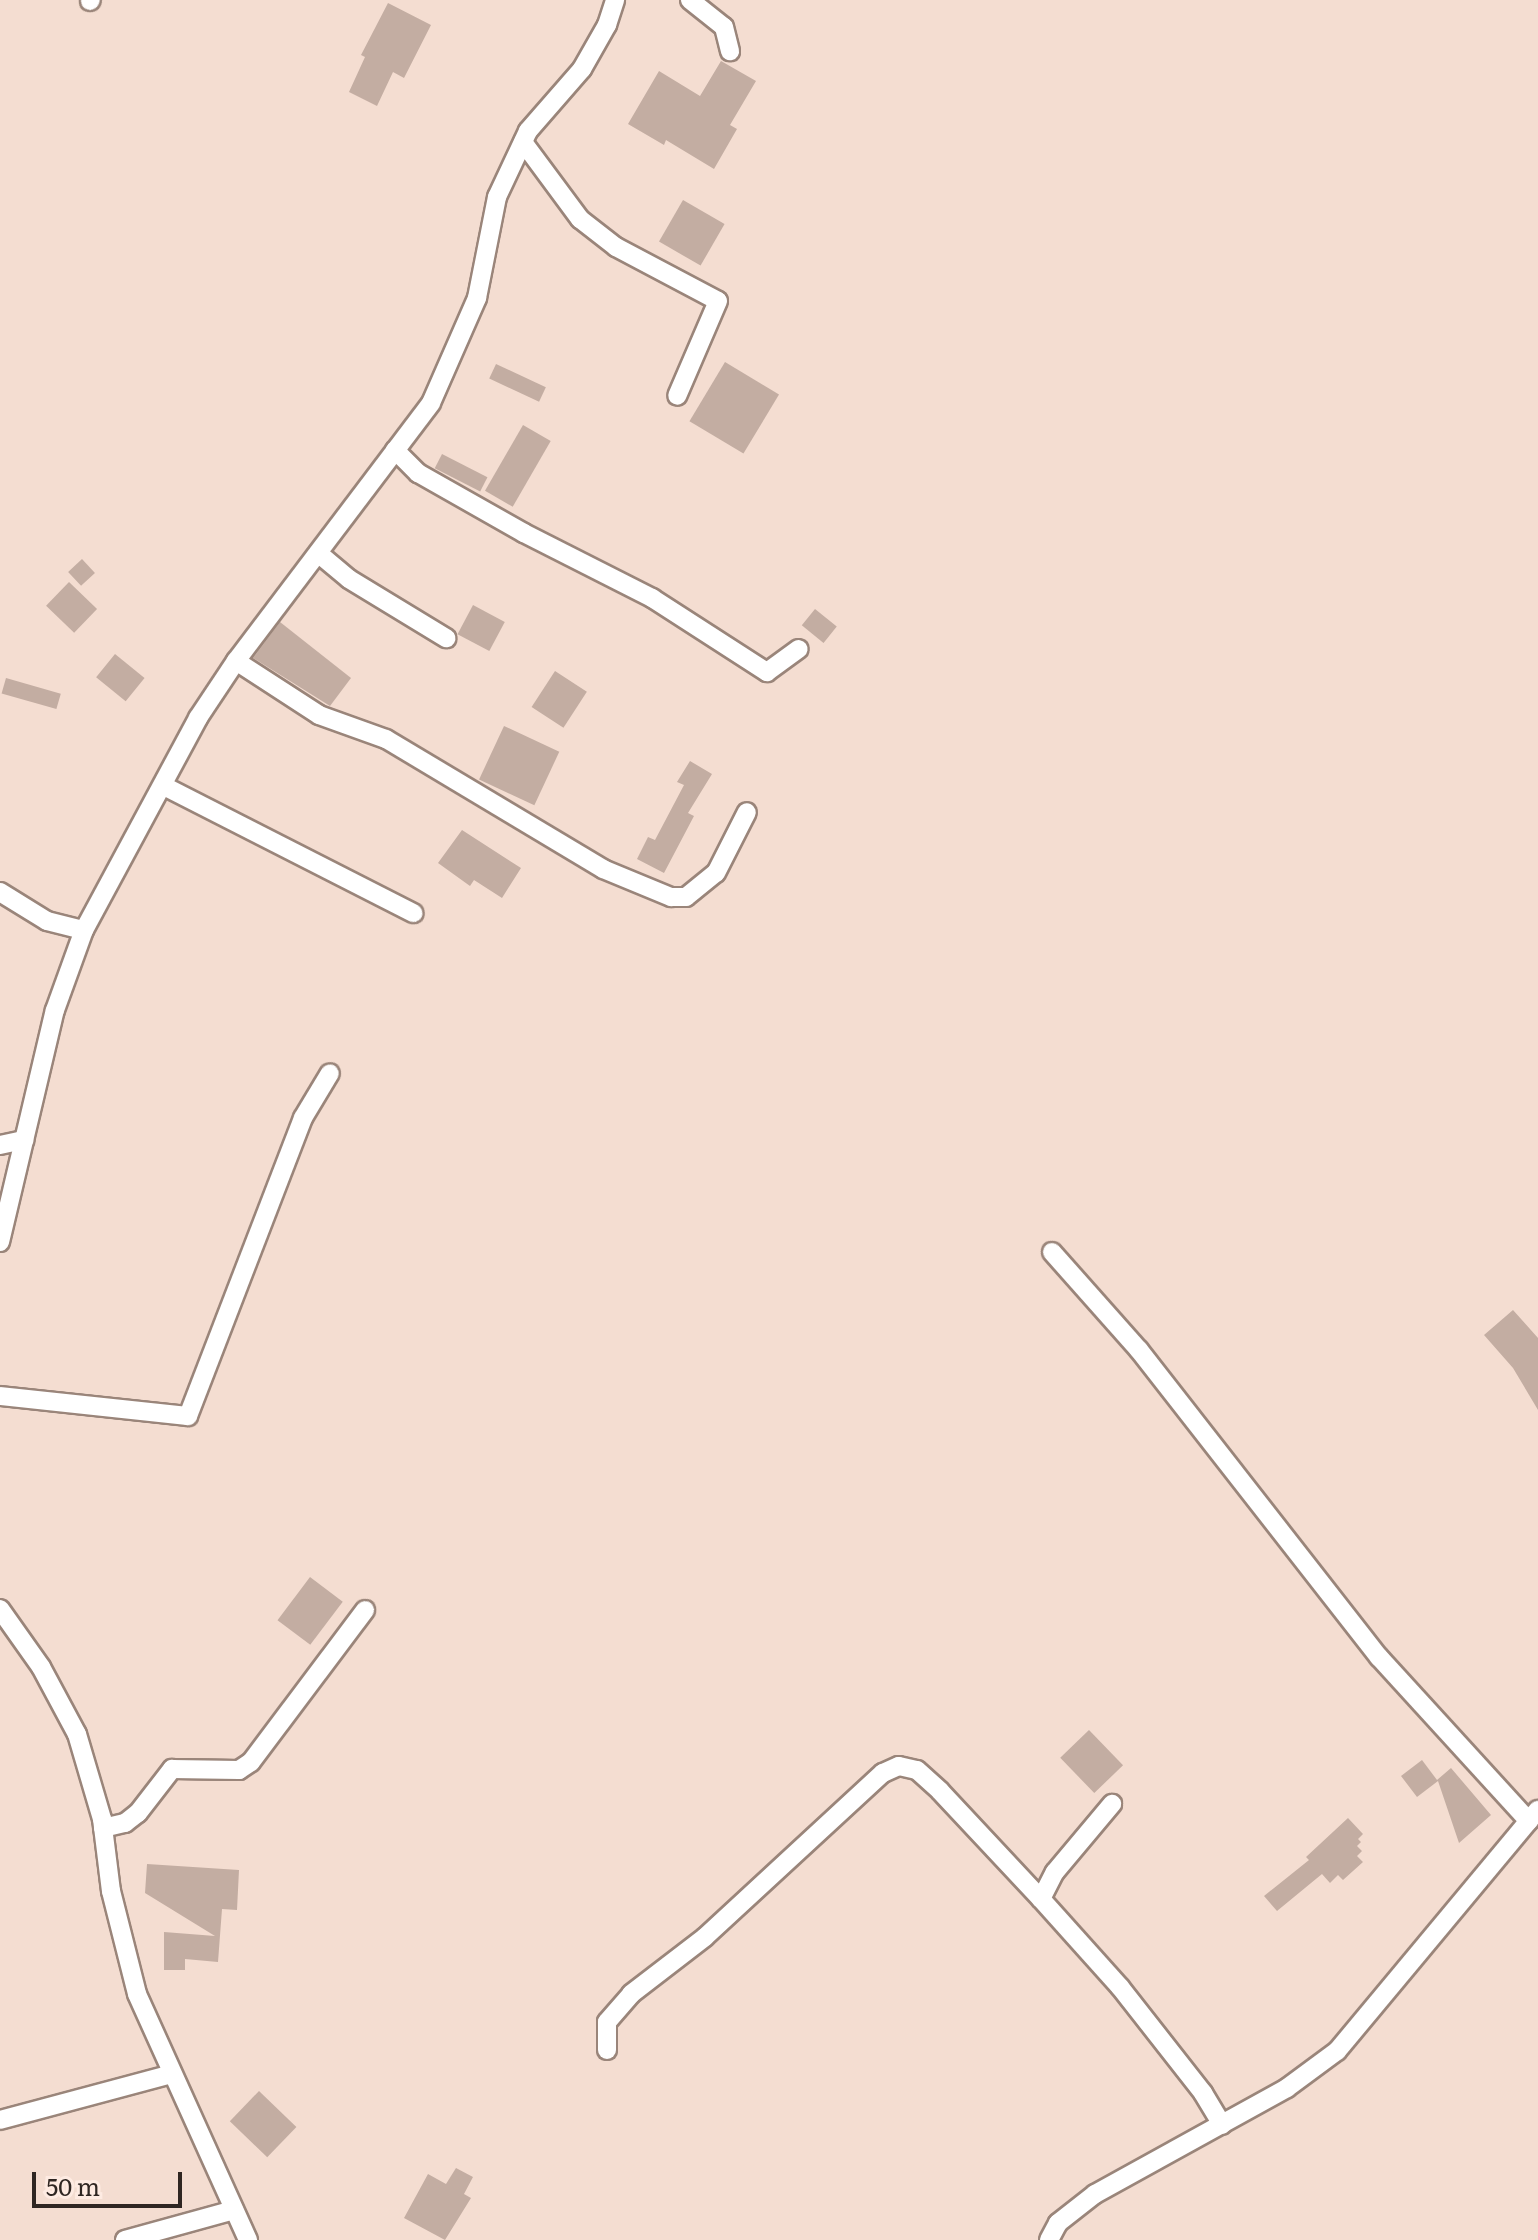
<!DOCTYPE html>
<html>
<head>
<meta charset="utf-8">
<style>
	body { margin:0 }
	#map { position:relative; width:1538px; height:2240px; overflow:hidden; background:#f4ddd1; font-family:Literata,serif }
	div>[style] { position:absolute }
	.building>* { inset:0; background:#c3ada2; transform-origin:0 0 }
	.roads { filter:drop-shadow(2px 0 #9a857a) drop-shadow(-2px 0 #9a857a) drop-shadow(0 2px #9a857a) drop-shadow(0 -2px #9a857a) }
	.minor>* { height:18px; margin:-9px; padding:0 9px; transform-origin:9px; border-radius:9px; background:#fff }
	span { translate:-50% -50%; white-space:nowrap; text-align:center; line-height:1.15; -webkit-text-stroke:7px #feebe2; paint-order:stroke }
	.scale { position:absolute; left:32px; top:2172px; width:150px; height:36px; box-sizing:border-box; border:4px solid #2f2622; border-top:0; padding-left:10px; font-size:24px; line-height:28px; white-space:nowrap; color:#2f2622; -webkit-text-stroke:6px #feebe2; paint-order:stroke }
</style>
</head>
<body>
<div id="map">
	<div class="building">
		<div style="clip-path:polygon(388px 3px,431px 25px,404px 78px,393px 72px,377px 106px,349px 92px,365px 57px,361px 55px)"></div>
		<div style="clip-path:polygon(721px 61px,756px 81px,730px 125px,737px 129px,714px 169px,666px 140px,664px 145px,628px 124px,659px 71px,700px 96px)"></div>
		<div style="left:683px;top:200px;width:48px;height:48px;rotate:30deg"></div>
		<div style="left:725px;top:362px;width:63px;height:69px;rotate:31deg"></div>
		<div style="left:496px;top:364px;width:55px;height:16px;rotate:25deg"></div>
		<div style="left:523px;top:425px;width:32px;height:76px;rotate:30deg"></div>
		<div style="left:442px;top:454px;width:51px;height:16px;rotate:27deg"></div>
		<div style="left:82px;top:559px;width:19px;height:19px;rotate:47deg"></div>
		<div style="left:69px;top:582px;width:39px;height:33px;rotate:44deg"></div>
		<div style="left:473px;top:605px;width:36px;height:33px;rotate:28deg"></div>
		<div style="left:815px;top:609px;width:28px;height:21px;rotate:39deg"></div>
		<div style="clip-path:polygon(280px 622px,351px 678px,330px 706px,253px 658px)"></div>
		<div style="left:115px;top:654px;width:38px;height:30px;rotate:39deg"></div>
		<div style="left:555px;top:671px;width:38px;height:43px;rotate:33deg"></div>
		<div style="left:6px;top:678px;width:57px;height:16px;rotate:16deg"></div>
		<div style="left:504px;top:726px;width:61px;height:59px;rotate:25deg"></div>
		<div style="clip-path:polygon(690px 761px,712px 774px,688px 813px,694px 816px,664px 873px,637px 859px,648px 837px,655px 840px,684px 785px,677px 782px)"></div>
		<div style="clip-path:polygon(462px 830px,521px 868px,502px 898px,474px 880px,470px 886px,438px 863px)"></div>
		<div style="clip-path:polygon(1513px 1310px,1538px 1338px,1538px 1410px,1513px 1368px,1484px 1335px)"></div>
		<div style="left:310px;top:1577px;width:41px;height:54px;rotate:37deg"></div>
		<div style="left:1089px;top:1730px;width:49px;height:40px;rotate:46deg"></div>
		<div style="clip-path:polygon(1422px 1760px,1437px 1780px,1451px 1768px,1491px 1815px,1459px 1843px,1438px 1781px,1417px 1797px,1401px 1776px)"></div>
		<div style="clip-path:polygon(1348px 1818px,1363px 1834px,1358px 1839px,1361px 1842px,1357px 1846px,1362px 1851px,1357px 1856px,1363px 1862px,1343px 1880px,1338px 1875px,1330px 1883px,1322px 1874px,1277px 1911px,1264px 1896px,1309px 1860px,1306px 1857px)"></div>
		<div style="clip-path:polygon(147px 1864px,239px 1870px,237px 1910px,222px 1909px,218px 1962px,185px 1959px,185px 1970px,164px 1970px,164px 1932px,215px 1936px,145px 1893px)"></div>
		<div style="left:259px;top:2091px;width:52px;height:42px;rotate:44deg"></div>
		<div style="clip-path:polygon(456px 2168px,473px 2177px,464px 2194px,471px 2198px,445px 2240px,404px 2218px,428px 2174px,446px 2184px)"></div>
	</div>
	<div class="roads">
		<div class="minor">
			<div style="left:690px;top:0;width:43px;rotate:38.5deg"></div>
			<div style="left:724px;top:27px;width:25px;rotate:76deg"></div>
			<div style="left:90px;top:1px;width:1px;rotate:-45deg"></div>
			<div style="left:523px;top:142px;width:96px;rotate:53.5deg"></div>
			<div style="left:580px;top:219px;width:46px;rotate:37.9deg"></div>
			<div style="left:616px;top:247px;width:115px;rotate:27.9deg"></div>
			<div style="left:718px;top:301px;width:103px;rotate:113.3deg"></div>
			<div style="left:395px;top:450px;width:33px;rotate:45deg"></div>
			<div style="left:418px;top:473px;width:122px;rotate:29.5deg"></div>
			<div style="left:524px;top:533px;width:144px;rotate:26.9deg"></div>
			<div style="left:652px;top:598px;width:137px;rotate:32.8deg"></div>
			<div style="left:767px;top:672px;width:39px;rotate:-36deg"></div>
			<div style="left:318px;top:553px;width:40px;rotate:40deg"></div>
			<div style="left:349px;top:579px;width:114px;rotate:31.3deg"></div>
			<div style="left:236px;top:661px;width:99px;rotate:33deg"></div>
			<div style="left:319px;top:715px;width:71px;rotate:19.7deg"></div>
			<div style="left:386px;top:739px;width:253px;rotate:30.9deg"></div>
			<div style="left:603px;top:869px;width:74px;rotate:22.4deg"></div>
			<div style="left:671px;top:897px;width:15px"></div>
			<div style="left:686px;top:897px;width:38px;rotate:-39deg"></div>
			<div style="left:716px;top:873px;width:68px;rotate:-63.1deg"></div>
			<div style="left:164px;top:786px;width:280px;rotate:27deg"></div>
			<div style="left:0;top:892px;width:55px;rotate:31.7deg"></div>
			<div style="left:47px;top:921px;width:38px;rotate:14deg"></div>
			<div style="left:0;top:1145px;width:25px;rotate:-12deg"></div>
			<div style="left:0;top:1242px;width:238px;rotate:-76.7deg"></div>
			<div style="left:55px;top:1010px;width:85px;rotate:-70.1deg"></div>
			<div style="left:84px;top:930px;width:241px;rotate:-61.7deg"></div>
			<div style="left:198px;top:718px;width:69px;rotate:-56.3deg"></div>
			<div style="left:236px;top:661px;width:323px;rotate:-52.9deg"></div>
			<div style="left:431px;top:403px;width:115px;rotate:-66.3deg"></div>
			<div style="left:477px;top:298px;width:103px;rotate:-78.8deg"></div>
			<div style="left:497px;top:197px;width:73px;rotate:-64.8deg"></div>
			<div style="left:528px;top:131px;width:82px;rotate:-48.9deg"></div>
			<div style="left:582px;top:69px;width:51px;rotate:-60.4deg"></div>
			<div style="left:607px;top:25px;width:26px;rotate:-72deg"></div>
			<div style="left:1052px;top:1252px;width:131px;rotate:48.4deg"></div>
			<div style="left:1139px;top:1350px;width:390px;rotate:52deg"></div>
			<div style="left:1379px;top:1657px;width:222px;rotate:47.6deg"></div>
			<div style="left:0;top:1396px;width:189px;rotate:6.1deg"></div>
			<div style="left:188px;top:1416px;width:319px;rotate:-68.9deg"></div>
			<div style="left:303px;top:1118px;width:52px;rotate:-59deg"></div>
			<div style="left:0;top:1609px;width:71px;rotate:54.7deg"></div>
			<div style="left:41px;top:1667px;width:76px;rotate:61.8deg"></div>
			<div style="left:77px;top:1734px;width:89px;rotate:73.6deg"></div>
			<div style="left:102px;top:1819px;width:73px;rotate:82.9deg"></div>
			<div style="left:111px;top:1891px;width:106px;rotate:75.8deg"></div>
			<div style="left:137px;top:1994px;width:270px;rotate:65.7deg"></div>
			<div style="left:103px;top:1828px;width:23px;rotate:-13deg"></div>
			<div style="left:125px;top:1823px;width:16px;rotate:-38deg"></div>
			<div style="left:138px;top:1813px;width:56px;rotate:-52.3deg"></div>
			<div style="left:172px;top:1769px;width:67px;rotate:0.9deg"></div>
			<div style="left:239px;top:1770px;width:14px;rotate:-34deg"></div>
			<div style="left:251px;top:1762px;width:190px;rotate:-53.1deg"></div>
			<div style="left:1041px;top:1899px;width:30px;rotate:-63deg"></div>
			<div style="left:1055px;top:1872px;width:89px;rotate:-50deg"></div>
			<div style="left:607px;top:2050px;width:28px;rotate:-90deg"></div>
			<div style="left:607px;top:2022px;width:37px;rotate:-49deg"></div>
			<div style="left:631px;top:1994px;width:93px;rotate:-37.6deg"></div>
			<div style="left:705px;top:1937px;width:242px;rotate:-42.7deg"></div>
			<div style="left:883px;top:1773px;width:17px;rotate:-24deg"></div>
			<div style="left:899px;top:1766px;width:18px;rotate:13deg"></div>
			<div style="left:917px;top:1770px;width:31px;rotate:42deg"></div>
			<div style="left:940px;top:1791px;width:148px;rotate:46.9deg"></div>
			<div style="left:1041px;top:1899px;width:118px;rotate:48.1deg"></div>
			<div style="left:1120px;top:1987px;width:135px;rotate:51.9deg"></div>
			<div style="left:1203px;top:2093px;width:37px;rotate:59deg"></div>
			<div style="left:0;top:2120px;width:178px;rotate:-15deg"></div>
			<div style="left:125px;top:2240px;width:113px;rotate:-15.4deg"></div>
			<div style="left:1049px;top:2240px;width:19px;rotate:-62deg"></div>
			<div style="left:1058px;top:2223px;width:47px;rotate:-38.1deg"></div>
			<div style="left:1095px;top:2194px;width:219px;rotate:-28.9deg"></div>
			<div style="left:1287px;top:2088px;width:62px;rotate:-36.5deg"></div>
			<div style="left:1337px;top:2051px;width:314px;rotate:-50.2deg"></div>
		</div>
	</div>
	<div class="scale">50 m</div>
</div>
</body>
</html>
